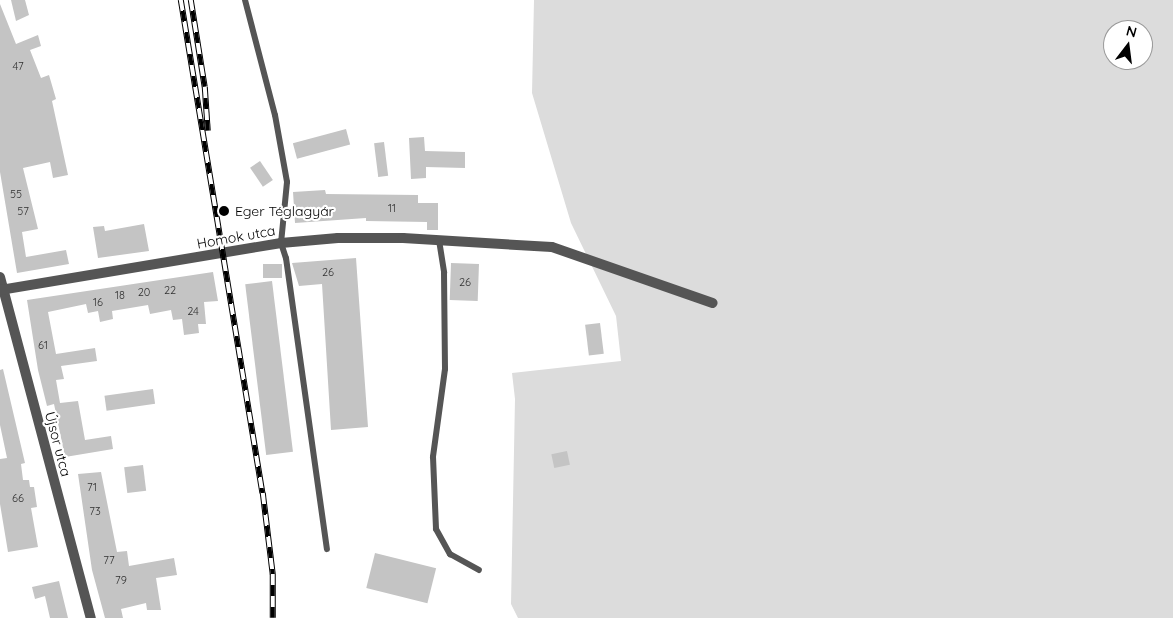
<!DOCTYPE html>
<html>
<head>
<meta charset="utf-8">
<style>
	body { margin:0 }
	#map { position:relative; width:1173px; height:618px; overflow:hidden; background:#fff; font-family:Quicksand,sans-serif }
	div>[style] { position:absolute }
	.green>* { inset:0; background:#dcdcdc }
	.building>* { inset:0; background:#c4c4c4; transform-origin:0 0 }
	.service>* { height:6px; margin:-3px; padding:0 3px; transform-origin:3px; border-radius:3px; background:#555 }
	.minor>* { height:10px; margin:-5px; padding:0 5px; transform-origin:5px; border-radius:5px; background:#555 }
	.rail>* { height:5.5px; margin-top:-2.75px; transform-origin:0; background:repeating-linear-gradient(90deg,#fff 0 11px,#000 0 22px); box-sizing:border-box; border-block:1px solid #000 }
	.dots>* { width:14px; height:14px; translate:-50% -50%; box-sizing:border-box; border:2px solid #fff; border-radius:50% }
	span { translate:-50% -50%; white-space:nowrap; text-align:center; line-height:1.15; -webkit-text-stroke:4.5px #fff; paint-order:stroke }
	.number-label { font-size:11px; color:#313131 }
	.number-label span { -webkit-text-stroke-width:0 }
	.poi-label { font-size:14px; color:#000 }
	.left { translate:0 -50%; text-align:left }
	.street-label { font-size:14px; color:#000 }
	.north { position:absolute; left:1103px; top:20px; width:50px; height:50px; box-sizing:border-box; background:#fff; border:1px solid #999; border-radius:50%; rotate:15deg; font-size:14px; font-weight:700; line-height:20px; text-align:center; color:#000 }
	.north::after { content:''; display:block; margin:auto; width:18px; height:22px; background:#000; clip-path:polygon(50% 0,100% 100%,50% 72%,0 100%) }
</style>
</head>
<body>
<div id="map">
	<div class="green">
		<div style="clip-path:polygon(evenodd,534px 0,1173px 0,1173px 618px,518px 618px,511px 604px,515px 399px,512px 373px,621px 361px,616px 316px,571px 223px,532px 93px,534px 0,1113px 30px,1143px 30px,1143px 60px,1113px 60px,1113px 30px)"></div>
	</div>
	<div class="building">
		<div style="clip-path:polygon(11px 0,25px 0,29px 15px,16px 21px)"></div>
		<div style="clip-path:polygon(0 4px,16px 44px,38px 35px,41px 46px,30px 50px,41px 78px,49px 75px,56px 99px,52px 101px,68px 175px,53px 178px,50px 162px,23px 168px,38px 229px,22px 232px,26px 257px,66px 250px,69px 264px,17px 273px,0 172px)"></div>
		<div style="left:346px;top:129px;width:16px;height:55px;rotate:75deg"></div>
		<div style="clip-path:polygon(424px 137px,425px 151px,465px 152px,465px 168px,426px 167px,426px 178px,411px 179px,409px 138px)"></div>
		<div style="left:384px;top:142px;width:34px;height:10px;rotate:83deg"></div>
		<div style="left:260px;top:161px;width:23px;height:12px;rotate:56deg"></div>
		<div style="clip-path:polygon(325px 190px,326px 194px,418px 195px,418px 203px,438px 203px,438px 230px,427px 230px,427px 222px,366px 221px,366px 218px,295px 223px,293px 192px)"></div>
		<div style="clip-path:polygon(144px 224px,149px 251px,98px 258px,93px 227px,104px 226px,105px 231px)"></div>
		<div style="clip-path:polygon(356px 258px,368px 427px,331px 430px,322px 284px,299px 286px,292px 263px)"></div>
		<div style="left:451px;top:263px;width:28px;height:37px;rotate:2deg"></div>
		<div style="left:263px;top:264px;width:19px;height:14px"></div>
		<div style="clip-path:polygon(213px 272px,218px 301px,204px 302px,206px 324px,198px 324px,199px 333px,184px 335px,182px 319px,173px 320px,171px 310px,150px 314px,148px 305px,112px 311px,113px 319px,100px 322px,98px 311px,88px 313px,86px 304px,48px 312px,56px 354px,95px 348px,97px 361px,61px 366px,64px 379px,56px 380px,60px 403px,78px 401px,85px 440px,111px 436px,113px 449px,65px 457px,54px 404px,47px 406px,38px 370px,27px 300px)"></div>
		<div style="left:272px;top:281px;width:172px;height:27px;rotate:83deg"></div>
		<div style="left:600px;top:323px;width:31px;height:15px;rotate:83deg"></div>
		<div style="clip-path:polygon(3px 369px,25px 463px,21px 464px,23px 480px,29px 480px,30px 487px,34px 487px,37px 507px,31px 508px,38px 547px,8px 552px,0 504px,0 459px,7px 458px,0 425px,0 370px)"></div>
		<div style="left:153px;top:389px;width:15px;height:49px;rotate:82deg"></div>
		<div style="left:567px;top:451px;width:14px;height:16px;rotate:78deg"></div>
		<div style="left:143px;top:465px;width:26px;height:19px;rotate:83deg"></div>
		<div style="clip-path:polygon(101px 472px,117px 552px,127px 551px,129px 566px,174px 558px,177px 575px,156px 578px,161px 610px,147px 610px,146px 603px,121px 609px,123px 618px,105px 618px,92px 570px,78px 474px)"></div>
		<div style="left:375px;top:553px;width:63px;height:36px;rotate:14deg"></div>
		<div style="clip-path:polygon(59px 581px,68px 618px,50px 618px,45px 596px,35px 599px,32px 587px)"></div>
	</div>
	<div class="service">
		<div style="left:245px;top:0;width:119px;rotate:75.4deg"></div>
		<div style="left:275px;top:115px;width:68px;rotate:79.8deg"></div>
		<div style="left:287px;top:182px;width:61px;rotate:95.6deg"></div>
		<div style="left:281px;top:243px;width:16px;rotate:72deg"></div>
		<div style="left:286px;top:258px;width:294px;rotate:82deg"></div>
		<div style="left:439px;top:240px;width:33px;rotate:81deg"></div>
		<div style="left:444px;top:273px;width:96px;rotate:89.4deg"></div>
		<div style="left:445px;top:369px;width:89px;rotate:97.8deg"></div>
		<div style="left:433px;top:457px;width:72px;rotate:87.6deg"></div>
		<div style="left:436px;top:529px;width:29px;rotate:61deg"></div>
		<div style="left:450px;top:554px;width:33px;rotate:29deg"></div>
	</div>
	<div class="minor">
		<div style="left:0;top:277px;width:353px;rotate:75.1deg"></div>
		<div style="left:0;top:290px;width:285px;rotate:-9.5deg"></div>
		<div style="left:281px;top:243px;width:57px;rotate:-5deg"></div>
		<div style="left:338px;top:238px;width:65px"></div>
		<div style="left:403px;top:238px;width:149px;rotate:3.5deg"></div>
		<div style="left:552px;top:247px;width:170px;rotate:19.2deg"></div>
	</div>
	<div class="rail">
		<div style="left:181px;top:0;width:500px;rotate:80.6deg"></div>
		<div style="left:263px;top:493px;width:82px;rotate:83deg"></div>
		<div style="left:273px;top:574px;width:44px;rotate:90deg"></div>
		<div style="left:191px;top:0;width:88px;rotate:80.9deg"></div>
		<div style="left:205px;top:87px;width:44px;rotate:86.1deg"></div>
	</div>
	<div class="dots">
		<div style="left:224px;top:211px;background:#000"></div>
	</div>
	<div class="number-label">
		<span style="left:18px;top:66px">47</span>
		<span style="left:16px;top:194px">55</span>
		<span style="left:392px;top:208px">11</span>
		<span style="left:23px;top:211px">57</span>
		<span style="left:328px;top:272px">26</span>
		<span style="left:465px;top:282px">26</span>
		<span style="left:170px;top:290px">22</span>
		<span style="left:144px;top:292px">20</span>
		<span style="left:120px;top:295px">18</span>
		<span style="left:98px;top:302px">16</span>
		<span style="left:193px;top:311px">24</span>
		<span style="left:43px;top:345px">61</span>
		<span style="left:92px;top:487px">71</span>
		<span style="left:18px;top:498px">66</span>
		<span style="left:95px;top:511px">73</span>
		<span style="left:109px;top:560px">77</span>
		<span style="left:121px;top:580px">79</span>
	</div>
	<div class="poi-label">
		<span class="left" style="left:235px;top:211px">Eger Téglagyár</span>
	</div>
	<div class="street-label">
		<span style="left:236px;top:237px;rotate:-10deg">Homok utca</span>
		<span style="left:58px;top:444px;rotate:75deg">Újsor utca</span>
	</div>
	<div class="north">N</div>
</div>
</body>
</html>
